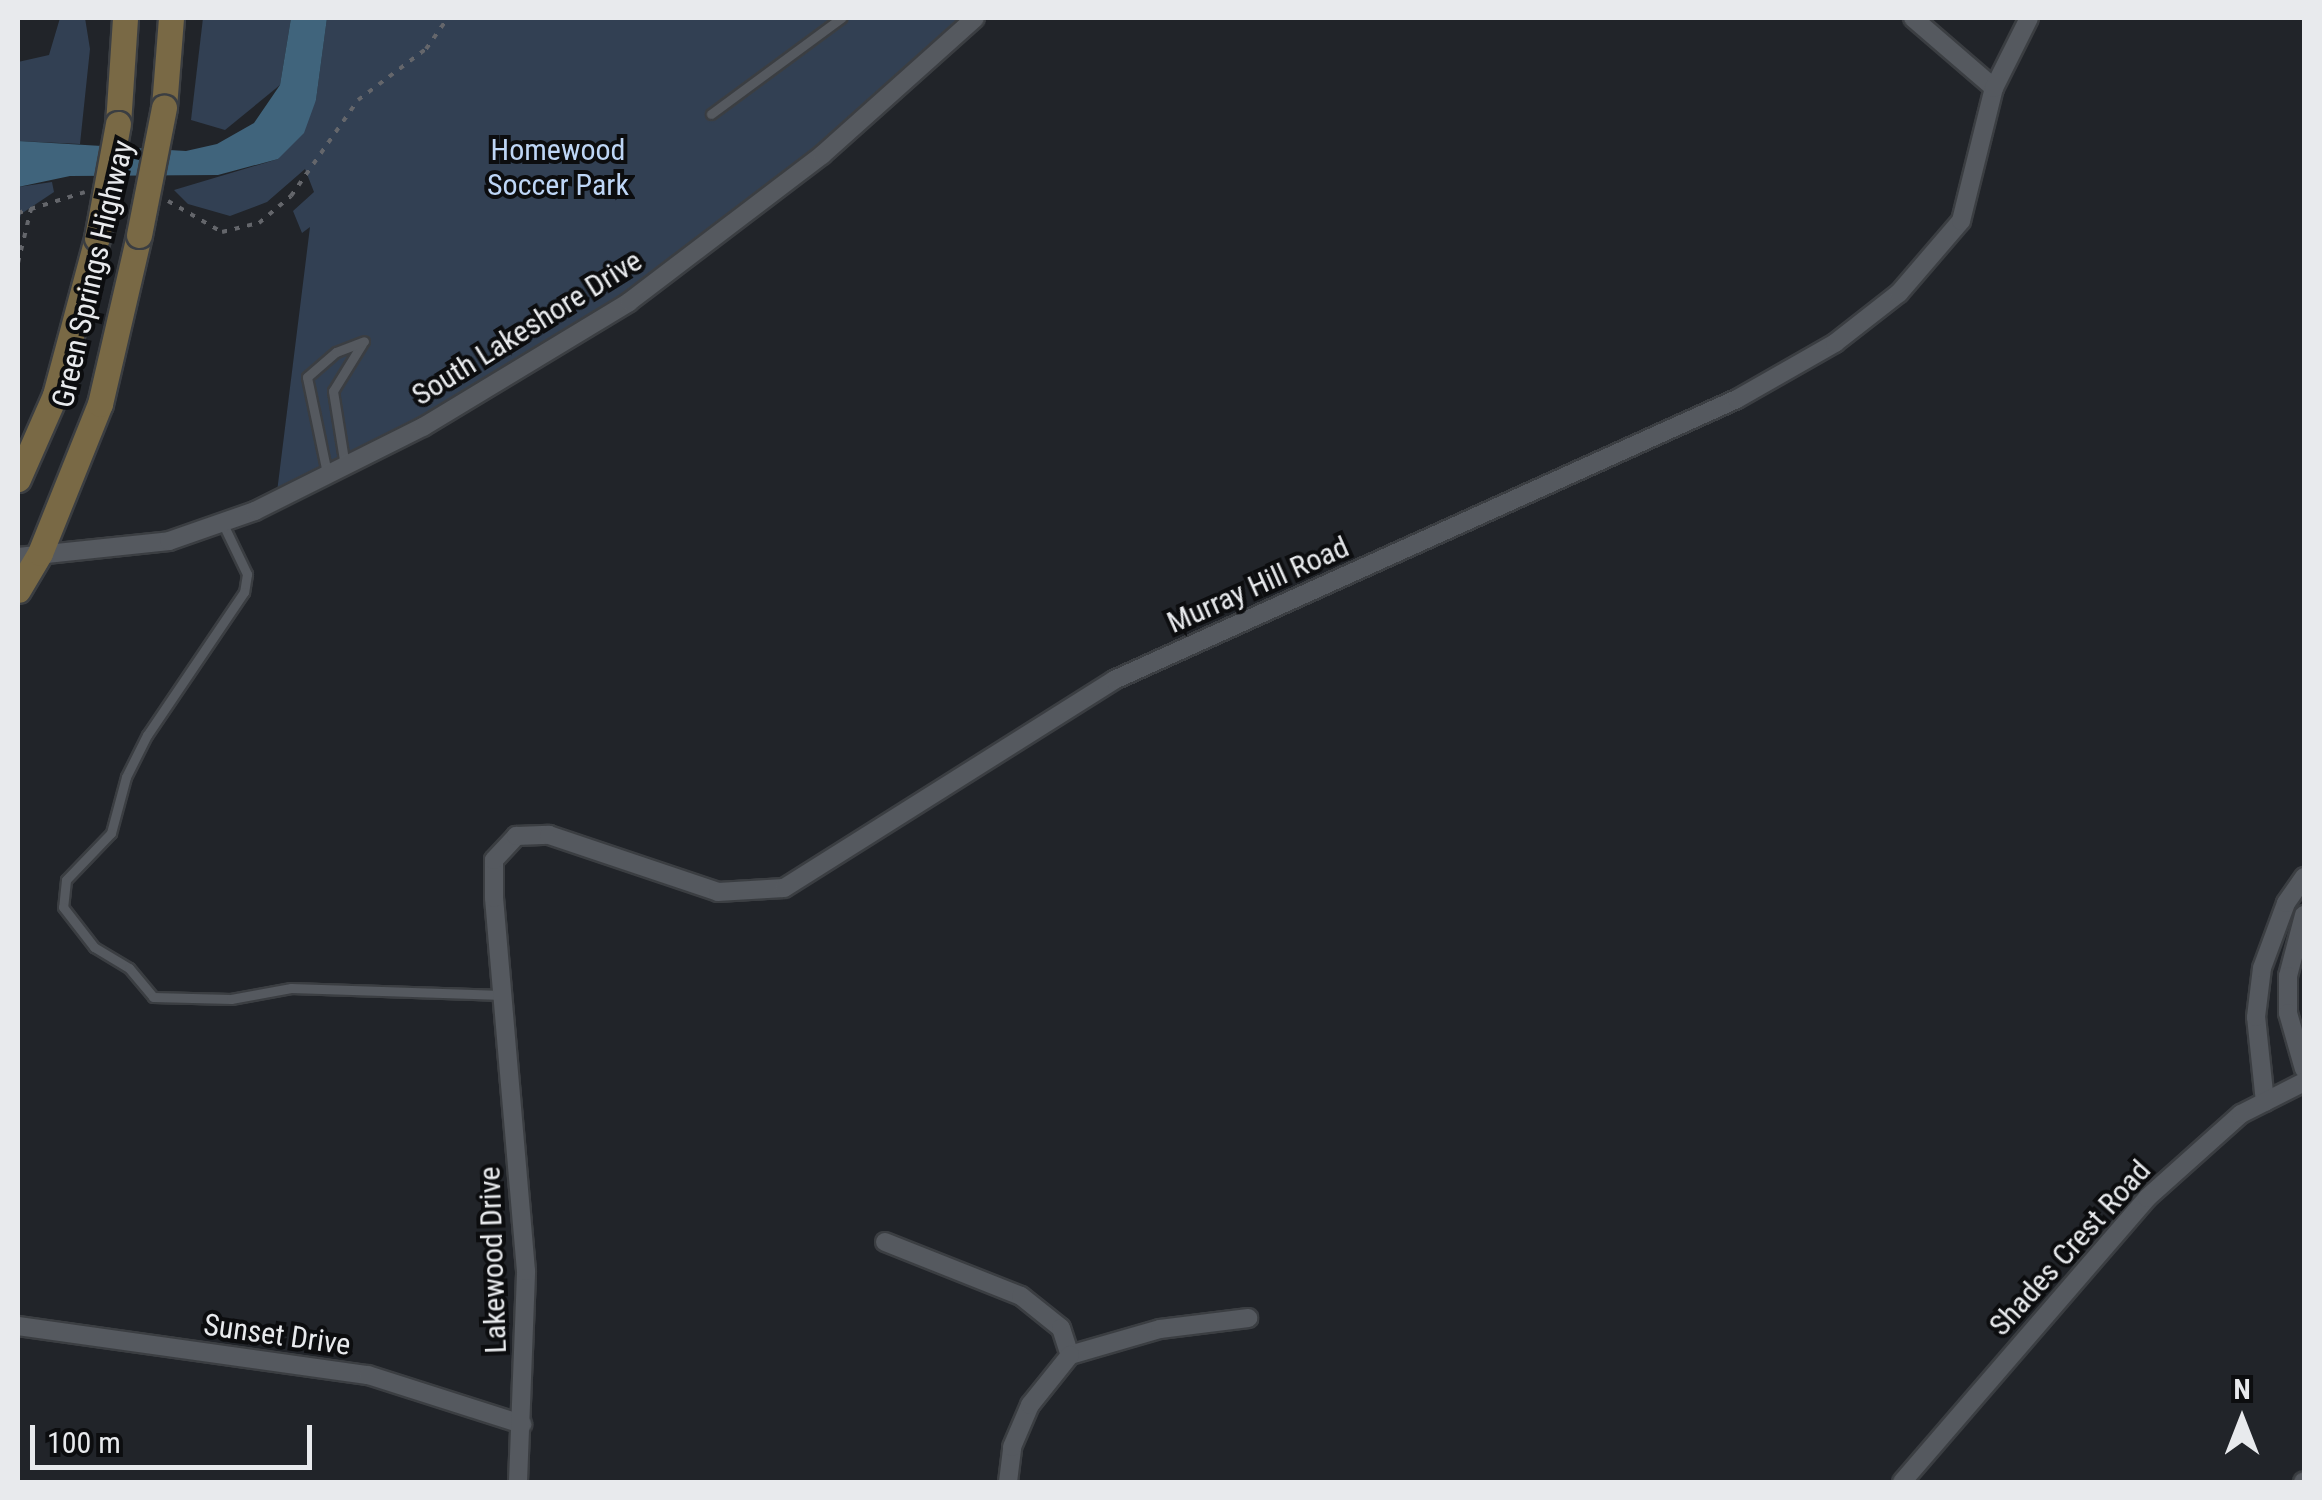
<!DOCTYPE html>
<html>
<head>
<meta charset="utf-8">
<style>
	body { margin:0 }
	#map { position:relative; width:2322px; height:1500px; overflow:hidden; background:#212429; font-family:"Roboto Condensed",sans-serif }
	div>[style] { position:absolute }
	.green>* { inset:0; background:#324053 }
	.water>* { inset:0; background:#40647c }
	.path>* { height:4px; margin-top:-2px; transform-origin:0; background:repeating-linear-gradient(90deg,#64666b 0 5px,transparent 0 13px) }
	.roads { filter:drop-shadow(2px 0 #3b3e42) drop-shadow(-2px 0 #3b3e42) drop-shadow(0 2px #3b3e42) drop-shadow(0 -2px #3b3e42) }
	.lane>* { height:9px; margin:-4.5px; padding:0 4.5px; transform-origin:4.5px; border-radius:4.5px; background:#55595f }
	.street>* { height:18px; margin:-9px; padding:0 9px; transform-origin:9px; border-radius:9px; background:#55595f }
	.secondary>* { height:25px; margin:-12.5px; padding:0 12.5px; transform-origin:12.5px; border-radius:12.5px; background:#796945 }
	.bridges { filter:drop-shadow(2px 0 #3b3e42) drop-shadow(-2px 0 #3b3e42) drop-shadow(0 2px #3b3e42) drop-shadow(0 -2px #3b3e42) }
	.secondary-bridge>* { height:25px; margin:-12.5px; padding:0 12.5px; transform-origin:12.5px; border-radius:12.5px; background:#796945 }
	span { translate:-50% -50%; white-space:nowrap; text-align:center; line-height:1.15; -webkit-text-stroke:8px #0c0d0f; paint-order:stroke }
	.park-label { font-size:30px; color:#bed6f6 }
	.street-label { font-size:30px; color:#e8eaed }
	.frame { position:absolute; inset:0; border:20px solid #e8eaed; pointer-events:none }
	.north { position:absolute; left:2192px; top:1370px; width:100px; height:100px; -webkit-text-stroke:8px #0c0d0f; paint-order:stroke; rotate:0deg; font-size:28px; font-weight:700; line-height:40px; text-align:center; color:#e8eaed }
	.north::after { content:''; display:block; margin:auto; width:35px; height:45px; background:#e8eaed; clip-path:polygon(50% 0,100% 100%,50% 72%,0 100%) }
	.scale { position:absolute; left:30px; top:1425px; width:282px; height:45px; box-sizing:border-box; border:5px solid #e8eaed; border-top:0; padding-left:12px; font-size:30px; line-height:35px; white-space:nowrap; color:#e8eaed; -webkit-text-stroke:8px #0c0d0f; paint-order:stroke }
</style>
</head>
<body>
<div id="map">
	<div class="green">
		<div style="clip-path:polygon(60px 18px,85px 18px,90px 49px,80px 144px,18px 141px,18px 62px,49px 55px)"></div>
		<div style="clip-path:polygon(203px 18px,291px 18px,280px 85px,225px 130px,191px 120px)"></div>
		<div style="clip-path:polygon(327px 18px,974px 18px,758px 204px,503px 382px,276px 500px,310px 227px,302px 233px,293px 211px,314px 192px,305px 169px,267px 202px,230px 216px,188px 204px,174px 190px,278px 159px,316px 100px)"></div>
		<div style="clip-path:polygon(52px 182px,54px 192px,21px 214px,18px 225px,18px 187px)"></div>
	</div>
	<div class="water">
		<div style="clip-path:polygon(291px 18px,327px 18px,316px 100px,304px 133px,278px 159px,218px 175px,70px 176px,18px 187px,18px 141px,186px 151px,217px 144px,254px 123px,280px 85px)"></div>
	</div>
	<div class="path">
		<div style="left:586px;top:18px;width:1px;rotate:45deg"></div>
		<div style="left:168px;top:201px;width:62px;rotate:29.9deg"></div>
		<div style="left:222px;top:232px;width:38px;rotate:-14deg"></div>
		<div style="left:259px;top:223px;width:42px;rotate:-40.2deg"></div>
		<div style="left:291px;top:196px;width:117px;rotate:-55.1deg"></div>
		<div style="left:358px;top:100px;width:85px;rotate:-36.9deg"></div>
		<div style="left:426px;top:49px;width:38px;rotate:-55deg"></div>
		<div style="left:18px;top:213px;width:70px;rotate:-17.4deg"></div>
		<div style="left:18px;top:263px;width:56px;rotate:-76.5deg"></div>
	</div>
	<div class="roads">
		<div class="lane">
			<div style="left:711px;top:114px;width:162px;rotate:-36.4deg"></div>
			<div style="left:345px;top:466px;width:76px;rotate:-99.1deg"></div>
			<div style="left:333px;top:391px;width:55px;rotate:-58.3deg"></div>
			<div style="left:327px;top:473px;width:98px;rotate:-101.8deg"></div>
			<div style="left:307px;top:377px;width:38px;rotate:-41deg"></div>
			<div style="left:336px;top:352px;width:30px;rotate:-21deg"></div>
			<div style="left:222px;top:522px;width:58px;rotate:64.3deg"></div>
			<div style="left:247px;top:574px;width:18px;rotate:99deg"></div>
			<div style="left:244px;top:592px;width:173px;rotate:124.1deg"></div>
			<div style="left:147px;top:735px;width:47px;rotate:116.6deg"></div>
			<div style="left:126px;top:777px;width:58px;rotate:105deg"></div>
			<div style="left:111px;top:833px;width:65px;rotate:133.8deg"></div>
			<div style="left:66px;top:880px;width:27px;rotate:96deg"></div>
			<div style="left:63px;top:907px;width:51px;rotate:52.2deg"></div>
			<div style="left:94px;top:947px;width:41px;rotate:31deg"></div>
			<div style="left:129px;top:968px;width:38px;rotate:50deg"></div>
			<div style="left:153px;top:997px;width:78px;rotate:1.5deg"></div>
			<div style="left:231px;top:999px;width:61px;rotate:-10.4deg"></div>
			<div style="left:291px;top:988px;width:212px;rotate:1.9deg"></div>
		</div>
		<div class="street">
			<div style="left:1913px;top:18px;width:107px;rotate:40.8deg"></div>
			<div style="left:18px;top:557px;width:152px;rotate:-6deg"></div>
			<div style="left:169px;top:541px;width:91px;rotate:-19.2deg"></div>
			<div style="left:255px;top:511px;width:188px;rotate:-26.6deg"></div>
			<div style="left:423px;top:427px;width:241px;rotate:-31.2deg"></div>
			<div style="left:629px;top:302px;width:243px;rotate:-37.3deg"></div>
			<div style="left:822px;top:155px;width:205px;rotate:-41.8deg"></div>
			<div style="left:2304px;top:915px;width:63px;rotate:104.7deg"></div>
			<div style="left:2288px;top:976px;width:37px;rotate:90deg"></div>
			<div style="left:2288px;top:1013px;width:58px;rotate:74.1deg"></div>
			<div style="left:2265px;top:1102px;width:85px;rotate:-96deg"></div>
			<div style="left:2256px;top:1017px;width:49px;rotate:-83deg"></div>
			<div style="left:2262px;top:968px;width:69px;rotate:-69.7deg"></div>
			<div style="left:2286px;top:903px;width:32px;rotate:-55deg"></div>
			<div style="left:885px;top:1242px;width:146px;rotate:21.7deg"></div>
			<div style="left:1021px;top:1296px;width:51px;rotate:38.7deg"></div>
			<div style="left:1061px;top:1328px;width:28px;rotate:72deg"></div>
			<div style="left:18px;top:1326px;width:353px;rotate:8deg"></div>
			<div style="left:368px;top:1375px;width:162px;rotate:17.7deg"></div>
			<div style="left:1070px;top:1355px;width:94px;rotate:-16.1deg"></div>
			<div style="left:1160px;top:1329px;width:89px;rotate:-7.1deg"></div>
			<div style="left:518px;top:1482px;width:211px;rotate:-87.8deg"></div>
			<div style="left:526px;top:1271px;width:374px;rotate:-94.9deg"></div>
			<div style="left:494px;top:898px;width:38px;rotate:-90deg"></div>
			<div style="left:494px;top:860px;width:33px;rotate:-47deg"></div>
			<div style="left:516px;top:836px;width:33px;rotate:-2deg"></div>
			<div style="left:549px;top:835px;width:178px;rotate:18.6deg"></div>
			<div style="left:718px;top:892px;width:66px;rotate:-3.5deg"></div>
			<div style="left:784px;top:888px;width:390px;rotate:-32.2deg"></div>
			<div style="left:1114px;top:680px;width:683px;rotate:-24.28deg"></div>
			<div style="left:1737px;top:399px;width:113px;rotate:-29.7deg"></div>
			<div style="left:1835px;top:343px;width:81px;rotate:-38deg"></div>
			<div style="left:1899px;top:293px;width:95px;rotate:-49.3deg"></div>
			<div style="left:1961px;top:221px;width:137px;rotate:-76.1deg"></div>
			<div style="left:1994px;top:88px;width:78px;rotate:-63.4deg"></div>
			<div style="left:1008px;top:1482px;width:35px;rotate:-83deg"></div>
			<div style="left:1012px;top:1447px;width:46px;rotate:-66.8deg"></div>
			<div style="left:1030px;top:1405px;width:64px;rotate:-51.3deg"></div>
			<div style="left:1902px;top:1482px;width:375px;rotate:-49.2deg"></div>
			<div style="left:2147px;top:1198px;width:126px;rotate:-41.8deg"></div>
			<div style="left:2241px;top:1114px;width:71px;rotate:-26.9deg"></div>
			<div style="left:2303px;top:1482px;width:1px;rotate:-45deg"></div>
		</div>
		<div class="secondary">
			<div style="left:164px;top:107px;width:89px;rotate:-85.5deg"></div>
			<div style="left:118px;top:124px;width:106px;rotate:-86.2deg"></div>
			<div style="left:18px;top:479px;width:92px;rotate:-66.2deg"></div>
			<div style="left:55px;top:395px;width:163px;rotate:-75deg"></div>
			<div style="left:18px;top:590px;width:43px;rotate:-59.3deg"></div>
			<div style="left:40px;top:553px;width:161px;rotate:-68.1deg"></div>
			<div style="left:100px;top:404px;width:173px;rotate:-77deg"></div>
		</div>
	</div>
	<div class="bridges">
		<div class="secondary-bridge">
			<div style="left:139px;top:235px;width:130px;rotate:-78.9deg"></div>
			<div style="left:97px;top:238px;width:116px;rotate:-79.6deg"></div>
		</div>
	</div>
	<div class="park-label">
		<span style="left:558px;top:167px">Homewood<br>Soccer Park</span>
	</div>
	<div class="street-label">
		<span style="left:93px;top:274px;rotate:-77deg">Green Springs Highway</span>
		<span style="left:527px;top:328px;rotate:-32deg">South Lakeshore Drive</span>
		<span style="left:1258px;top:585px;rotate:-24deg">Murray Hill Road</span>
		<span style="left:2070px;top:1248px;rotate:-48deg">Shades Crest Road</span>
		<span style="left:493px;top:1260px;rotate:-92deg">Lakewood Drive</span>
		<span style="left:277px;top:1335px;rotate:8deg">Sunset Drive</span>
	</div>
	<div class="frame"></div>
	<div class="north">N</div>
	<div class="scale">100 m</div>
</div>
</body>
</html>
